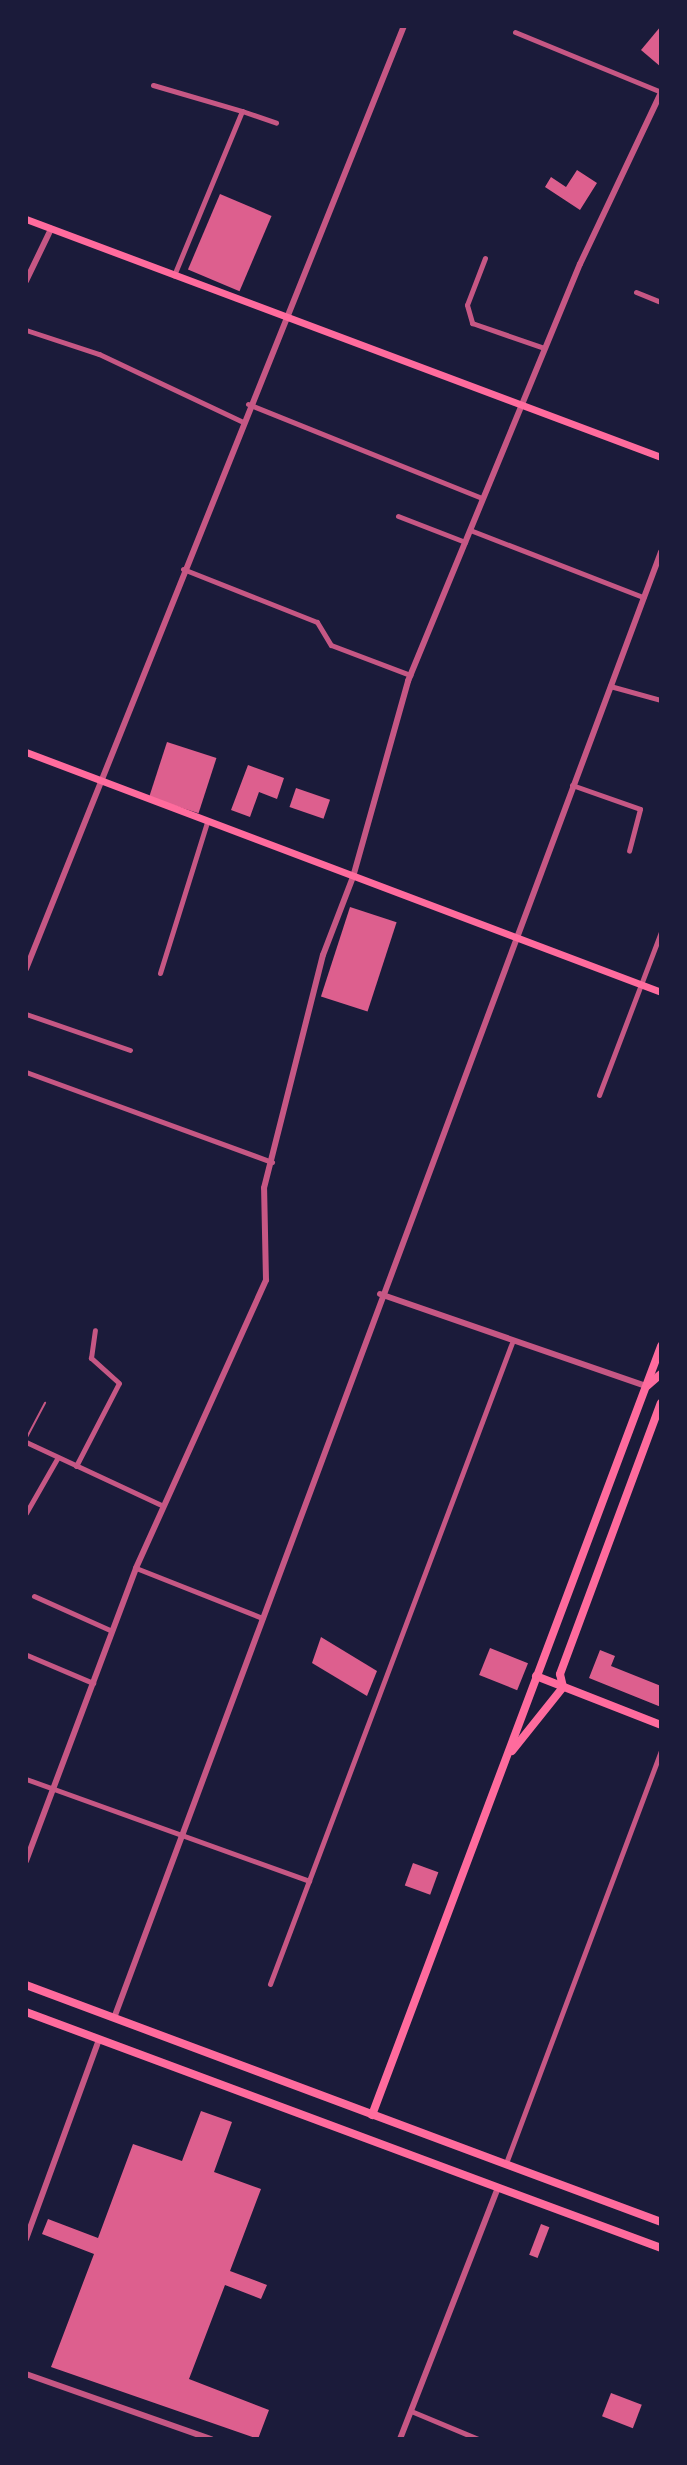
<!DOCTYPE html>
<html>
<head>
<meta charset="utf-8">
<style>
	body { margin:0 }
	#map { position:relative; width:687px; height:2465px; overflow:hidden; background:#1b1b3a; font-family:"Alegreya Sans",sans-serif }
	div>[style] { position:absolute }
	.building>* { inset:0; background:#dd5f8e; transform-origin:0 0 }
	.service>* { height:2px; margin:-1px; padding:0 1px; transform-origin:1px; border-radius:1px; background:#c65784 }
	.minor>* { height:5px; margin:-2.5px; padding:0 2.5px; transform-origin:2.5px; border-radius:2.5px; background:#c65784 }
	.tertiary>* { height:6px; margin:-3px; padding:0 3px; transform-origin:3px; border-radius:3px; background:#c65784 }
	.secondary>* { height:7px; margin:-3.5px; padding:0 3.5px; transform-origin:3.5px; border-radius:3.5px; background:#ff6b9d }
	.primary>* { height:8px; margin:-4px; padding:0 4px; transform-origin:4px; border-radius:4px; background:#ff6b9d }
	span { translate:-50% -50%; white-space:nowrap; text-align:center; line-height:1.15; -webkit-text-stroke:8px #1b1b3a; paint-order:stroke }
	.frame { position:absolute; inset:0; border:28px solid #1b1b3a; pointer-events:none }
</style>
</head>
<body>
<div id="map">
	<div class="building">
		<div style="clip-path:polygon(661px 26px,661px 67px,641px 50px)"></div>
		<div style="clip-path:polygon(577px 170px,597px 183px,580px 210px,545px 187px,551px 177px,566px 187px)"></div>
		<div style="left:220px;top:194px;width:56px;height:82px;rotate:23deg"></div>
		<div style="left:167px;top:742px;width:52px;height:58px;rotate:18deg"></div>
		<div style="clip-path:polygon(248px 765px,284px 778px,277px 799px,259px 792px,250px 817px,231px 810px)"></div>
		<div style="left:296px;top:788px;width:36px;height:20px;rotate:19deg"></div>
		<div style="left:350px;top:907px;width:49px;height:94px;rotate:18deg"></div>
		<div style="clip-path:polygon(321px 1637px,377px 1671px,367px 1696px,312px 1663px)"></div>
		<div style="left:490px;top:1648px;width:41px;height:29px;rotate:22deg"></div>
		<div style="clip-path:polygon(600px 1650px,615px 1656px,611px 1666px,661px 1686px,661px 1707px,589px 1678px)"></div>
		<div style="left:413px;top:1863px;width:27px;height:24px;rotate:20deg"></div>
		<div style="clip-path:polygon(201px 2111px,232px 2122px,214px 2172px,261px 2189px,230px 2271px,267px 2285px,261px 2299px,225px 2285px,189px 2379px,269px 2410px,258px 2439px,51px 2367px,94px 2254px,42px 2234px,48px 2219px,98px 2238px,133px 2144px,182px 2161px)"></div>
		<div style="left:541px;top:2224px;width:9px;height:33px;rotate:21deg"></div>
		<div style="left:611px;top:2393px;width:33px;height:25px;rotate:21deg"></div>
	</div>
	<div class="service">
		<div style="left:26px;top:1439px;width:41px;rotate:-62.2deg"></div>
	</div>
	<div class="minor">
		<div style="left:515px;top:32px;width:158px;rotate:22.3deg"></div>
		<div style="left:153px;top:85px;width:93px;rotate:16.3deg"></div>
		<div style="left:242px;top:111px;width:178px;rotate:112.5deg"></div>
		<div style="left:242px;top:111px;width:36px;rotate:19deg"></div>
		<div style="left:485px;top:258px;width:50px;rotate:111deg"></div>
		<div style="left:467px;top:305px;width:19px;rotate:74deg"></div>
		<div style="left:472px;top:323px;width:76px;rotate:19.1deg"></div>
		<div style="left:636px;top:292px;width:27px;rotate:22deg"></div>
		<div style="left:26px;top:330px;width:77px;rotate:18.2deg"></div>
		<div style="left:99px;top:354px;width:157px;rotate:25.3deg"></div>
		<div style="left:248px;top:404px;width:252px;rotate:21.9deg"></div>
		<div style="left:398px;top:516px;width:72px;rotate:21.2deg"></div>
		<div style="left:470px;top:530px;width:186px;rotate:21.2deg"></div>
		<div style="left:183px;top:569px;width:144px;rotate:21.6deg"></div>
		<div style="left:317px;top:622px;width:27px;rotate:59deg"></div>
		<div style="left:331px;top:645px;width:85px;rotate:20.8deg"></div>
		<div style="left:610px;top:686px;width:53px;rotate:15.4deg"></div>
		<div style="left:572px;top:785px;width:72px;rotate:19.4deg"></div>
		<div style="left:640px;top:809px;width:43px;rotate:104.7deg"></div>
		<div style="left:160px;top:973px;width:158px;rotate:-72.7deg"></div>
		<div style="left:26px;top:1014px;width:110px;rotate:19.1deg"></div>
		<div style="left:26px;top:1072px;width:262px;rotate:20.1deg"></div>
		<div style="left:599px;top:1095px;width:174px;rotate:-69.2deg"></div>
		<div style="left:26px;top:1442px;width:151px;rotate:25deg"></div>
		<div style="left:76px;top:1466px;width:93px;rotate:-62.6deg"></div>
		<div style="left:119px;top:1383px;width:38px;rotate:-138deg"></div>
		<div style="left:91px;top:1358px;width:28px;rotate:-82deg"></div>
		<div style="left:26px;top:1513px;width:64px;rotate:-60.3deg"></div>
		<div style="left:136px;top:1568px;width:136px;rotate:21.6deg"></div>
		<div style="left:34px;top:1596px;width:85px;rotate:24.2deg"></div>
		<div style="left:27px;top:1655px;width:72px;rotate:23deg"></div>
		<div style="left:26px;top:1779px;width:301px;rotate:19.8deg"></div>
		<div style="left:270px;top:1984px;width:688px;rotate:-69.33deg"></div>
		<div style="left:506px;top:2163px;width:441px;rotate:-69.4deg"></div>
		<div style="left:411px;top:2411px;width:73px;rotate:22.7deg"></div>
	</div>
	<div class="tertiary">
		<div style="left:26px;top:281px;width:58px;rotate:-64.3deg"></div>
		<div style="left:26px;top:969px;width:1016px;rotate:-68.16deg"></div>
		<div style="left:380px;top:1294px;width:281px;rotate:19.1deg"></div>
		<div style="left:26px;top:1861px;width:313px;rotate:-69.4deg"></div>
		<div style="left:136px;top:1568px;width:316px;rotate:-65.7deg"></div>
		<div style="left:266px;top:1280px;width:92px;rotate:-91.2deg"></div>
		<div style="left:264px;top:1188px;width:240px;rotate:-75.8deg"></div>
		<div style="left:323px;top:955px;width:84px;rotate:-69deg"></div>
		<div style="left:353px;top:877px;width:204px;rotate:-74.3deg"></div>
		<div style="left:408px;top:681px;width:451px;rotate:-67.6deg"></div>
		<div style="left:580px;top:264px;width:189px;rotate:-64.7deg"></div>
		<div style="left:114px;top:2018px;width:1565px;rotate:-69.54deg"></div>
		<div style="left:26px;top:2239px;width:213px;rotate:-69.9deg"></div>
		<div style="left:26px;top:2374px;width:196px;rotate:19.4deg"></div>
		<div style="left:400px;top:2439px;width:270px;rotate:-68.7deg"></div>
	</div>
	<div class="secondary">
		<div style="left:26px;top:219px;width:678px;rotate:20.55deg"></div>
		<div style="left:26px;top:752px;width:679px;rotate:20.7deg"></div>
	</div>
	<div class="primary">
		<div style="left:647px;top:1386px;width:18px;rotate:-41deg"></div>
		<div style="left:536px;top:1676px;width:134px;rotate:21.4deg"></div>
		<div style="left:512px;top:1751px;width:82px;rotate:-51.4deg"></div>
		<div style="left:563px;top:1687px;width:13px;rotate:-103deg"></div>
		<div style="left:560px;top:1674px;width:289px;rotate:-69.6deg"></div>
		<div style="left:26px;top:1985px;width:678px;rotate:20.47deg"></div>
		<div style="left:26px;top:2012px;width:677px;rotate:20.39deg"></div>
		<div style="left:372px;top:2115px;width:822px;rotate:-69.4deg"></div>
	</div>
	<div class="frame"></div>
</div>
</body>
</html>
